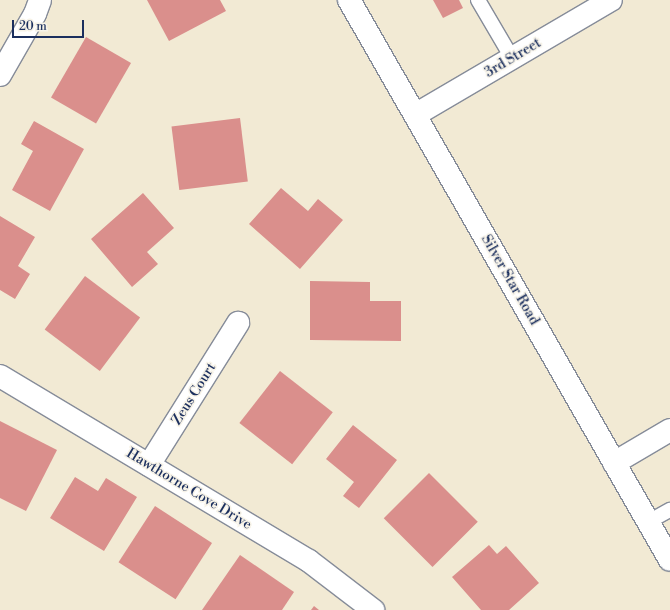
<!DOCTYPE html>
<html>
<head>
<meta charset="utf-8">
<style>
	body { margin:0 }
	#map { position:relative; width:670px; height:610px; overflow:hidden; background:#f2ead4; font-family:"Libre Bodoni",serif }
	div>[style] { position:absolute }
	.building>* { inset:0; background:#da8f8c; transform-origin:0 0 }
	.roads { filter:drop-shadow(1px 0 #868c99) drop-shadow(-1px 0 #868c99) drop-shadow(0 1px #868c99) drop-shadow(0 -1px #868c99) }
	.service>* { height:14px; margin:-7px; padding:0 7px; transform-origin:7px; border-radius:7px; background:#fff }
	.minor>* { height:22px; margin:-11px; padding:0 11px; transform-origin:11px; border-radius:11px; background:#fff }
	.tertiary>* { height:22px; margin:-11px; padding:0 11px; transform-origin:11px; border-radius:11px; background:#fff }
	.secondary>* { height:22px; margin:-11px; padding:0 11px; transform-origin:11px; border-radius:11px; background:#fff }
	span { translate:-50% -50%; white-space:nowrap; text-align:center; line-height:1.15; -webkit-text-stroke:3px #f7f3e8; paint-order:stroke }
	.street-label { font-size:14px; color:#1b2f5e }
	.scale { position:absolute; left:12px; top:20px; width:72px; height:18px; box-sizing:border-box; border:2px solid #1b2f5e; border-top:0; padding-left:5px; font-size:12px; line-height:14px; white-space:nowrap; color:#1b2f5e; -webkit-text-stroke:3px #f7f3e8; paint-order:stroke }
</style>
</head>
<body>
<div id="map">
	<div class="building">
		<div style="clip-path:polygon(147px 0,220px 0,226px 11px,169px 41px)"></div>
		<div style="clip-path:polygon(433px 0,459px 0,463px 8px,443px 18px)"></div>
		<div style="left:86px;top:37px;width:52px;height:70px;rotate:30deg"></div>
		<div style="left:240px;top:118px;width:64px;height:69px;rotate:83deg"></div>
		<div style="clip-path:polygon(34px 121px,84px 149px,50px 211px,12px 190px,33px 151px,21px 144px)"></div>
		<div style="clip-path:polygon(281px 188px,308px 211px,318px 199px,343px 220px,300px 269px,249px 224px)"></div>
		<div style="clip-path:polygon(143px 193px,174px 228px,147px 252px,158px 264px,132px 287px,91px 239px)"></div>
		<div style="clip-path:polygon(0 216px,35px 237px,18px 266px,30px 274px,15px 299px,0 290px)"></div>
		<div style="left:85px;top:276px;width:69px;height:67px;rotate:37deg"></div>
		<div style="clip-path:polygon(310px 281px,370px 282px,370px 301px,401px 301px,401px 341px,310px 340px)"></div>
		<div style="left:280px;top:371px;width:67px;height:66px;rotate:38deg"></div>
		<div style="clip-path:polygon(0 421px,57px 450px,26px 511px,0 498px)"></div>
		<div style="clip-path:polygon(353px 425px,397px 460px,359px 508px,343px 496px,354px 482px,326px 459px)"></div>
		<div style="left:429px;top:473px;width:69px;height:64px;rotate:45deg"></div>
		<div style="clip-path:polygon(75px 477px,98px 491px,106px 478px,137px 497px,104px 551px,50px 518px)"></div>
		<div style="left:155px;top:506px;width:68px;height:67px;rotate:33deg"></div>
		<div style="clip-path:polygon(489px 545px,497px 554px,506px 546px,539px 583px,509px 610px,481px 610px,452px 577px)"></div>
		<div style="clip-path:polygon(240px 555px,294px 592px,282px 610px,202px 610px)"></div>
		<div style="clip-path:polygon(314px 606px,319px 610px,311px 610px)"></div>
	</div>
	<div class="roads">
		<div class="service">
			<div style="left:478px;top:0;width:67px;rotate:59.6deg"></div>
			<div style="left:648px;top:522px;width:25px;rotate:-29deg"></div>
		</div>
		<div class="minor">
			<div style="left:0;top:75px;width:70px;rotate:-60.2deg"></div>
			<div style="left:35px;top:14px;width:15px;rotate:-70deg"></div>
			<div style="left:415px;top:115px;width:227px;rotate:-30.4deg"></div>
			<div style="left:0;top:376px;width:360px;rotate:30.9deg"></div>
			<div style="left:309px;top:561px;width:81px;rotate:37.4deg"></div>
			<div style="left:149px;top:465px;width:168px;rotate:-57.9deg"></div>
		</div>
		<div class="tertiary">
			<div style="left:614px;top:463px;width:65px;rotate:-30.5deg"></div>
		</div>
		<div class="secondary">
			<div style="left:349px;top:0;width:645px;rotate:60.18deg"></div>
		</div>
	</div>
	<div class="street-label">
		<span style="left:513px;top:58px;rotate:-31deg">3rd Street</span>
		<span style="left:510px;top:280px;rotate:60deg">Silver Star Road</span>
		<span style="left:194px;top:394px;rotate:-58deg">Zeus Court</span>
		<span style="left:189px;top:489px;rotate:31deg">Hawthorne Cove Drive</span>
	</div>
	<div class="scale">20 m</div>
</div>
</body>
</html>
